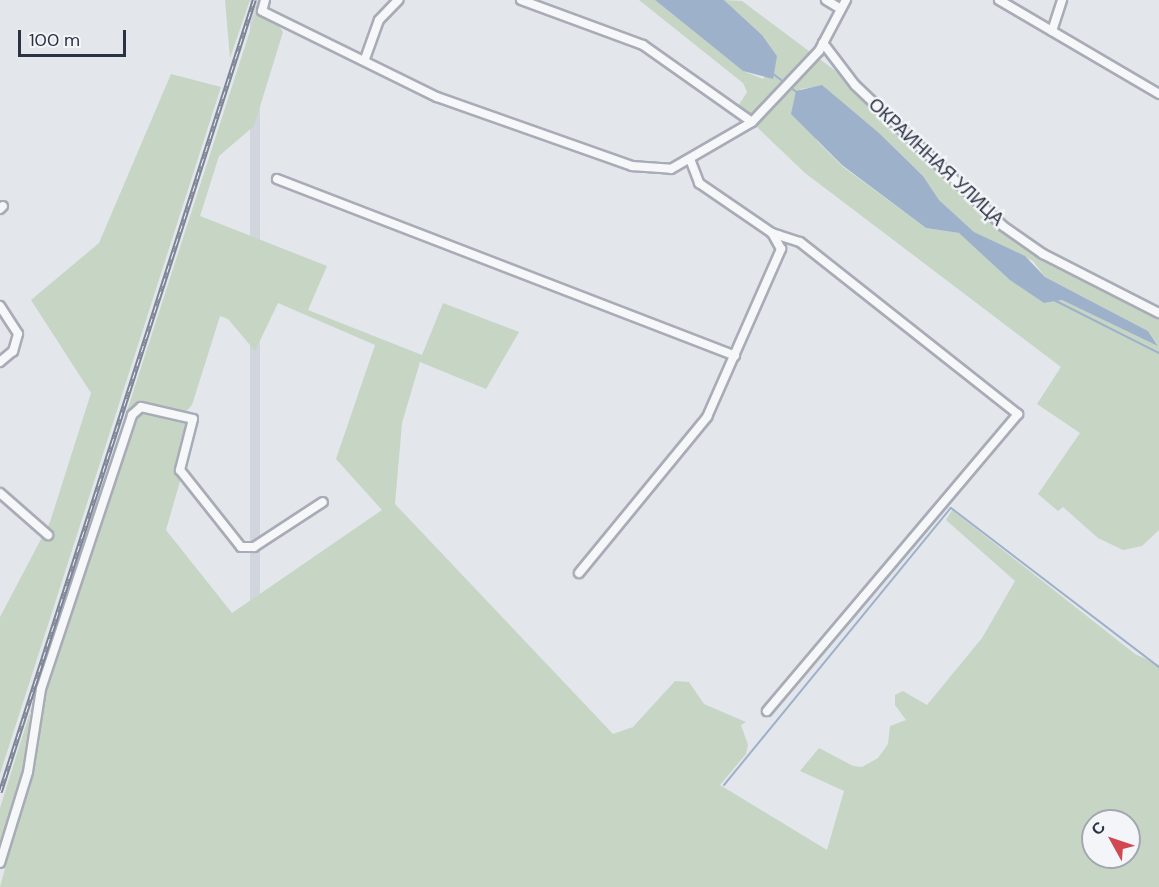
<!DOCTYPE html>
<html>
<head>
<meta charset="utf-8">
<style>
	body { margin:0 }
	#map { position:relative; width:1159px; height:887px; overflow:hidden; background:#e3e6eb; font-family:"DM Sans",sans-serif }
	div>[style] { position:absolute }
	.built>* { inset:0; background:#d1d5dd; transform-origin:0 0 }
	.green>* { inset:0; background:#c7d5c4 }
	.water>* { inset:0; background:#9eb1cb }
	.stream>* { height:2px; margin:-1px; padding:0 1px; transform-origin:1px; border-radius:1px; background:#9eb1cb }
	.roads { filter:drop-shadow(2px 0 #a8acb6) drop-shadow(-2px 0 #a8acb6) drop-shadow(0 2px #a8acb6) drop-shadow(0 -2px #a8acb6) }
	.minor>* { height:8px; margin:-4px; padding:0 4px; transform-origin:4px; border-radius:4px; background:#f6f7f9 }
	.rail>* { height:4.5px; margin-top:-2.25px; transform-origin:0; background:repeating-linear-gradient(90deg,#f3f5f8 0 7px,#7c8495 0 14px); box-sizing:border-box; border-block:2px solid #7c8495 }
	span { translate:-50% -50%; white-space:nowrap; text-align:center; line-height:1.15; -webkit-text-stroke:5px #f3f5f8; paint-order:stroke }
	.street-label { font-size:18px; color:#2a3244 }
	.north { position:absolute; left:1081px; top:809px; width:60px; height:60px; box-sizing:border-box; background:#f3f5f8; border:2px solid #a3a7b0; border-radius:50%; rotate:310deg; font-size:16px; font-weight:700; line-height:24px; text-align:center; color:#2a3244 }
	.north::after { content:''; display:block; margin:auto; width:21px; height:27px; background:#d14853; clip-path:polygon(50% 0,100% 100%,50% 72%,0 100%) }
	.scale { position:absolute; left:18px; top:30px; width:108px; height:27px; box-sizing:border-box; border:3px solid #2a3244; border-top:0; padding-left:8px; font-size:18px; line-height:21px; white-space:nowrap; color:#2a3244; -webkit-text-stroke:4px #f3f5f8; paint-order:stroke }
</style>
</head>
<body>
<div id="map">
	<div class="built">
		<div style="left:250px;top:0;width:10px;height:813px"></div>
	</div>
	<div class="green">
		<div style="clip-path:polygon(225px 0,250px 0,230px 58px)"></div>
		<div style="clip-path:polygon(evenodd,260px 0,268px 0,266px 7px,283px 32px,254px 126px,219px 156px,200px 216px,327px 266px,308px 310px,422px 355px,443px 303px,519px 332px,486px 389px,420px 362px,402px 423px,395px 504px,613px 734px,633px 727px,675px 681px,689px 682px,704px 704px,746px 722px,741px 725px,748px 745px,746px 754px,720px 785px,827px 850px,844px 791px,800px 771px,819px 748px,853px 766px,862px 767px,878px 758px,888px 744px,890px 726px,906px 720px,895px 705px,895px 695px,903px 691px,927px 705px,982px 638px,1015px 581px,946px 520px,952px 510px,1135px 654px,1159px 665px,1159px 887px,0 887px,35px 758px,39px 715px,30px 712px,26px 771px,0 855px,0 808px,30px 712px,105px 479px,260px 0,278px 303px,375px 345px,336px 459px,382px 510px,232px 613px,166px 530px,181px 478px,176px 469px,188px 424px,143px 410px,182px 416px,192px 405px,220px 316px,228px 319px,255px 351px,278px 303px,260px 0,1093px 821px,1129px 821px,1129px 857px,1093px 857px,1093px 821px)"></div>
		<div style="clip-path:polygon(evenodd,639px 0,655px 0,743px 71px,763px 79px,777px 56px,762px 35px,724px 0,742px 1px,837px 72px,999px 227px,1159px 316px,1159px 530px,1142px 546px,1123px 550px,1098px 538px,1063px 507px,1058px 511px,1038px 494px,1080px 433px,1037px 404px,1061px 367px,805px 173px,737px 108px,747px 92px,743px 83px,639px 0,822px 86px,879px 133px,923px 176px,939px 200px,974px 232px,1033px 261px,1045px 277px,1148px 331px,1158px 345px,1062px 300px,1044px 303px,959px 233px,926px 228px,842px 166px,817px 141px,800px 89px,822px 86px)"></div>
		<div style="clip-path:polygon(171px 74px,221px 87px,0 774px,0 617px,50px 522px,91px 393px,31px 300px,99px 243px)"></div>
	</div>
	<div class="water">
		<div style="clip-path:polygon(655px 0,724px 0,762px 35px,777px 56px,773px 79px,743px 71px)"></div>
		<div style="clip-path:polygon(822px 85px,879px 133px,923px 176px,939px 200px,974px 232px,1025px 256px,1045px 277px,1148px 331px,1158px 346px,1062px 300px,1044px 303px,1010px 280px,959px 233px,926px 228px,842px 165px,791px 114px,796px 91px)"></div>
	</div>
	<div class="stream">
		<div style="left:772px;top:73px;width:31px;rotate:38deg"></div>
		<div style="left:1052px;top:299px;width:120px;rotate:26.8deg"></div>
		<div style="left:724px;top:785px;width:358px;rotate:-50.7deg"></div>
		<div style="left:951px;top:508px;width:262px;rotate:37.4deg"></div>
	</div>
	<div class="roads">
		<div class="minor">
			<div style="left:265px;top:0;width:11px;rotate:105deg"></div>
			<div style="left:262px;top:11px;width:195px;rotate:26.2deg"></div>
			<div style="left:437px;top:97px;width:207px;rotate:19.5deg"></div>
			<div style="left:632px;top:166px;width:39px;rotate:4deg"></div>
			<div style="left:671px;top:169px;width:94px;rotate:-30.1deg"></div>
			<div style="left:752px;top:122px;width:98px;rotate:-46.7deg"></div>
			<div style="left:819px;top:51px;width:58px;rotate:-62.1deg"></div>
			<div style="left:521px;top:0;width:130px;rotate:20.2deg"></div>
			<div style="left:643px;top:45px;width:133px;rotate:35.2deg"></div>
			<div style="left:826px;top:0;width:17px;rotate:31deg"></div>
			<div style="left:999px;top:0;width:186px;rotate:30.4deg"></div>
			<div style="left:1052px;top:31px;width:33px;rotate:-72deg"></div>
			<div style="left:823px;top:43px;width:53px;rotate:52.7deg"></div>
			<div style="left:855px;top:85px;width:204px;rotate:43.6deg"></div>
			<div style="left:1003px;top:226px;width:49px;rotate:35deg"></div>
			<div style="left:1043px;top:254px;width:130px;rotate:27deg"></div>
			<div style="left:365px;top:59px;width:41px;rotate:-70.3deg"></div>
			<div style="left:379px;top:20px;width:28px;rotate:-46deg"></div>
			<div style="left:690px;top:159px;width:26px;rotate:69deg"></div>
			<div style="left:699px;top:183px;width:88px;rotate:34.4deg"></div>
			<div style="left:772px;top:233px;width:29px;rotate:18deg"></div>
			<div style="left:800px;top:242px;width:278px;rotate:38.3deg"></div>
			<div style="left:1018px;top:414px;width:389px;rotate:130.2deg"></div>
			<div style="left:277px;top:179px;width:491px;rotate:21.1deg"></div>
			<div style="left:0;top:209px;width:4px;rotate:-45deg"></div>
			<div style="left:0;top:306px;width:33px;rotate:57deg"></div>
			<div style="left:18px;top:334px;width:18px;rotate:106deg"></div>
			<div style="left:13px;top:351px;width:17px;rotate:140deg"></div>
			<div style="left:0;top:493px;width:64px;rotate:41.2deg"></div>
			<div style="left:579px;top:573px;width:202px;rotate:-50.6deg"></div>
			<div style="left:707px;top:417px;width:184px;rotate:-66.2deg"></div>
			<div style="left:781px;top:249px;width:18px;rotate:-119deg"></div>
			<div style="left:0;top:863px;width:95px;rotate:-72.9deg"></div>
			<div style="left:28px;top:772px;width:84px;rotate:-81.1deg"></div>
			<div style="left:41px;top:689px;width:289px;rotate:-71.6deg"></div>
			<div style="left:132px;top:415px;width:12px;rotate:-42deg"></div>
			<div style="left:141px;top:407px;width:53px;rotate:13deg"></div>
			<div style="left:193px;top:419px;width:53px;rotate:104.3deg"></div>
			<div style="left:180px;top:470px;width:98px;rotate:51.6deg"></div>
			<div style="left:241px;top:547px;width:13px"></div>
			<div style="left:254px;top:547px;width:82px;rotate:-33.1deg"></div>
		</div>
	</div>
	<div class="rail">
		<div style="left:0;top:792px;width:832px;rotate:-72.22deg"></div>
	</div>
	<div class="street-label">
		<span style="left:936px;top:162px;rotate:43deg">ОКРАИННАЯ УЛИЦА</span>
	</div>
	<div class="north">С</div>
	<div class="scale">100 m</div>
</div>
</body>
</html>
